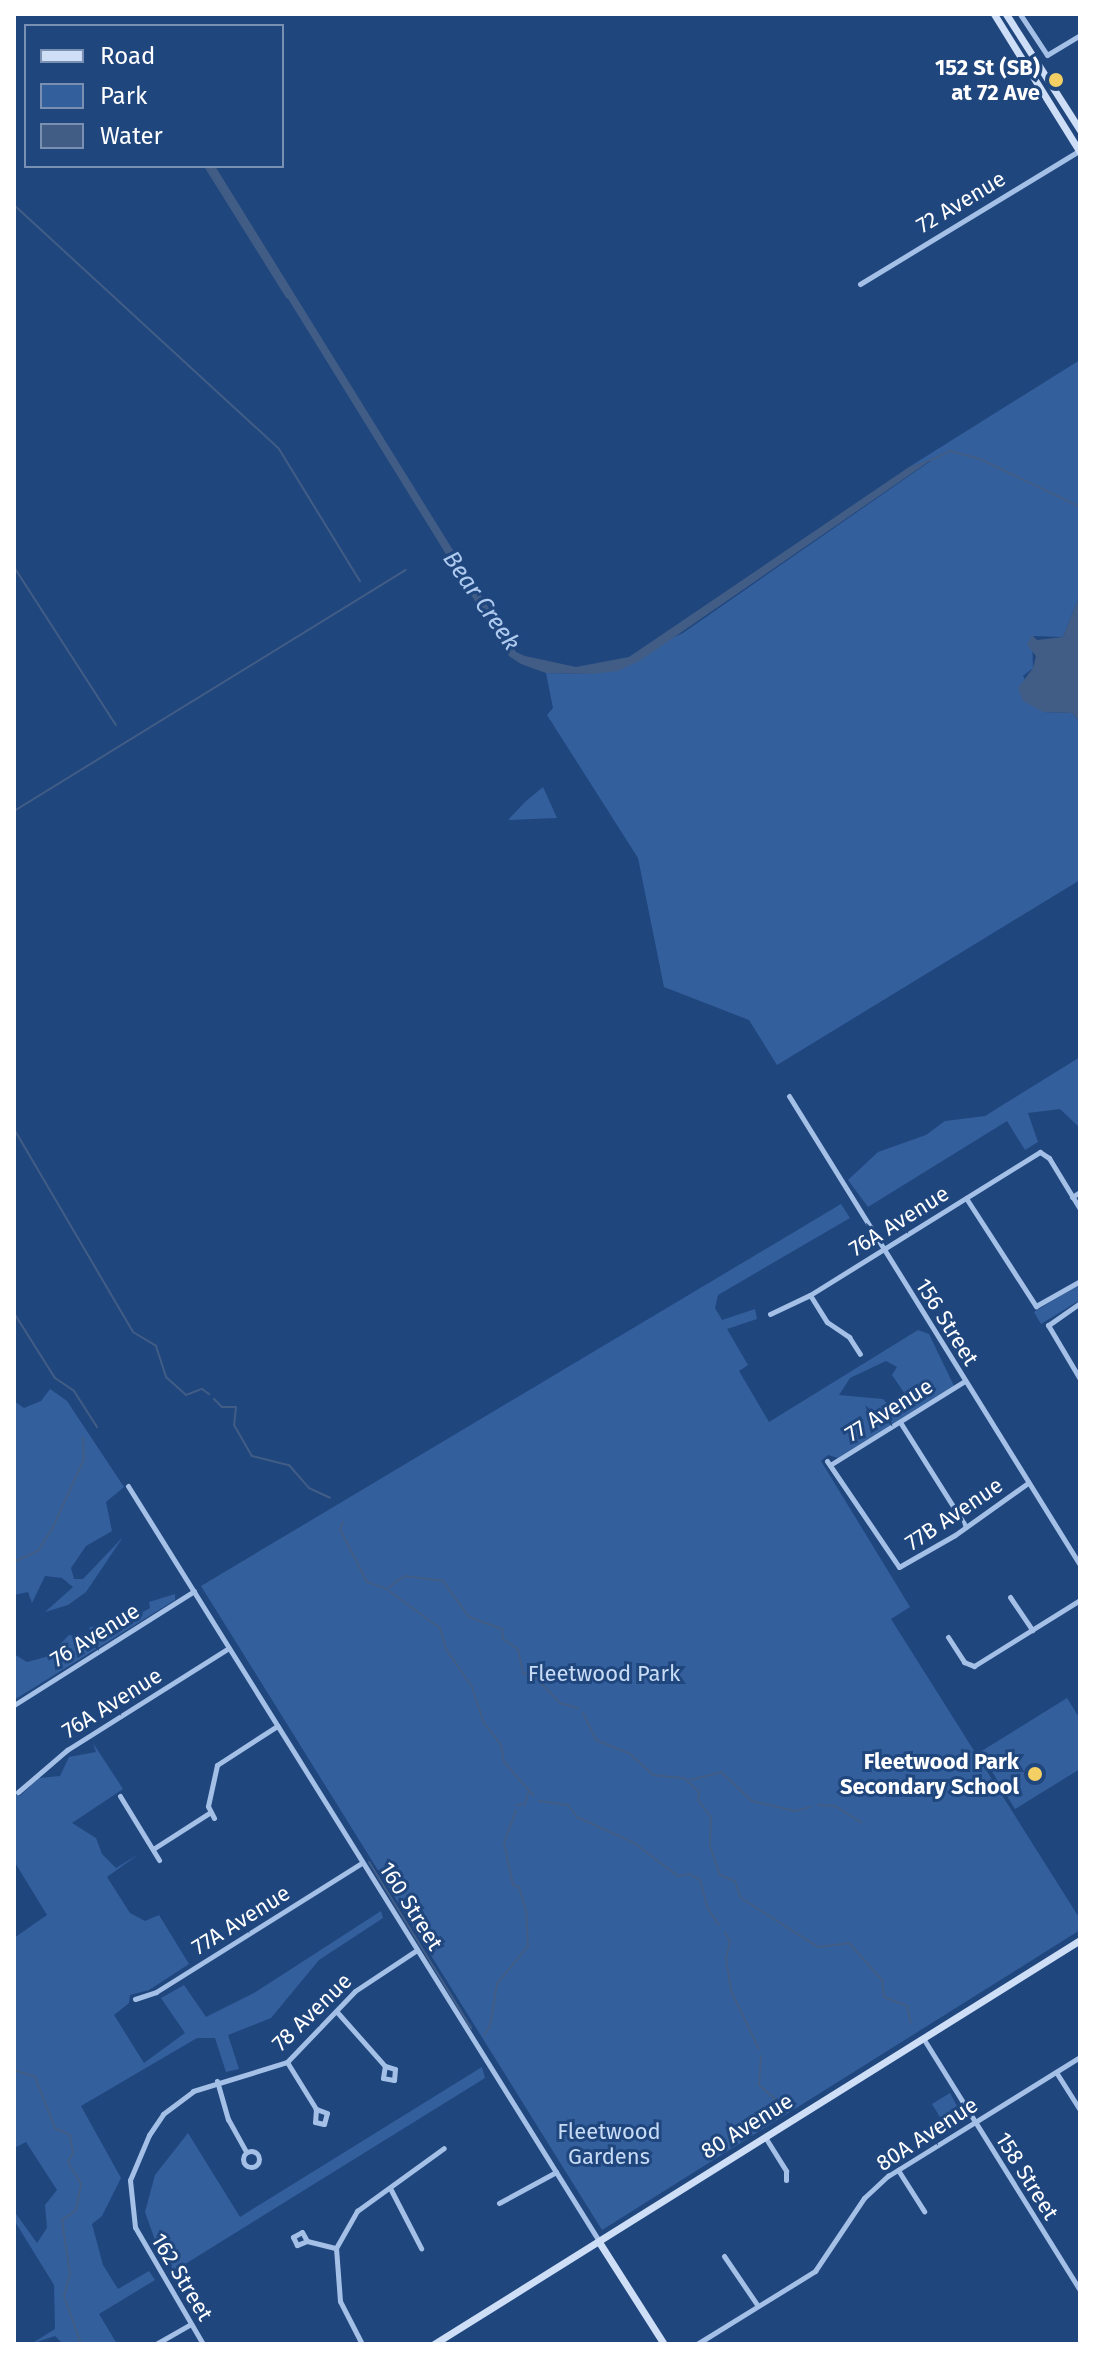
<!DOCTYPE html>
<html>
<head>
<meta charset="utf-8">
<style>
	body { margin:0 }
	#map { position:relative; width:1094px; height:2358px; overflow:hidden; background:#20467e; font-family:"Fira Sans",sans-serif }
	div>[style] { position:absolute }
	.green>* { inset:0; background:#335f9c }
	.water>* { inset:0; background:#415d86 }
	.stream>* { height:2px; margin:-1px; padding:0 1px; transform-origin:1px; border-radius:1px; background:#415d86 }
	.street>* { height:5px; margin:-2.5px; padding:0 2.5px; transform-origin:2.5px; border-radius:2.5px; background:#a4c0e7 }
	.street>.ring { margin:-2.5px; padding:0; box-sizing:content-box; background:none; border:5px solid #a4c0e7; border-radius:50% }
	.secondary>* { height:7px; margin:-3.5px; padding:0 3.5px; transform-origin:3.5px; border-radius:3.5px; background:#cedef6 }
	.dots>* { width:22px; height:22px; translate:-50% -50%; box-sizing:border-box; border:4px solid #20467e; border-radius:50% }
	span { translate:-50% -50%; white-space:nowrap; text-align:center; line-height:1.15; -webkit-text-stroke:6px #20467e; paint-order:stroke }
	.poi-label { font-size:22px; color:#fff; font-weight:700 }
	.right { translate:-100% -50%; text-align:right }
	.street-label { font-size:22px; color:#fff }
	.park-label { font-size:22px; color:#c7dbf5 }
	.water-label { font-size:24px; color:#afcaef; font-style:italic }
	.frame { position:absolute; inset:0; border:16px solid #fff; pointer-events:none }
	.legend { position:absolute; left:24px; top:24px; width:260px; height:144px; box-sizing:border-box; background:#20467e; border:2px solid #7990b2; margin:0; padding:10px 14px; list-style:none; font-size:24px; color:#fff }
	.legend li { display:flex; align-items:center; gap:16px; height:40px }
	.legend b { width:40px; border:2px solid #7990b2 }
</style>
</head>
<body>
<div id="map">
	<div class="green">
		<div style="clip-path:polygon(1080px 360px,1080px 594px,1063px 637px,1032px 636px,1033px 668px,1023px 676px,1043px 712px,1072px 713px,1080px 723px,1080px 880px,777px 1065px,749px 1020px,664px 987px,638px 858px,547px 715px,553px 708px,546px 673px,592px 674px,683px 633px,932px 460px,909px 467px)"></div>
		<div style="clip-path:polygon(543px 787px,557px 818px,508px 820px,525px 802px)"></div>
		<div style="clip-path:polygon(1080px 1057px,1080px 1128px,1060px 1109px,1028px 1113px,1038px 1142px,1025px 1150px,1007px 1121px,868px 1207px,848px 1180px,878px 1152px,926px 1135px,945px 1121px,985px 1116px)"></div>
		<div style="clip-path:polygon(evenodd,841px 1204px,850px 1218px,718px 1295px,715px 1308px,722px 1320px,755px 1309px,757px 1319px,727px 1329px,748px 1365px,739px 1371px,769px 1422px,918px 1330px,929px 1334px,954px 1386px,838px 1458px,828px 1455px,821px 1461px,910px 1607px,891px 1619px,1080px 1919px,1080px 1930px,602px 2230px,201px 1586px,841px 1204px,886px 1361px,897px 1367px,892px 1375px,907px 1397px,901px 1405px,893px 1410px,883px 1399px,839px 1395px,850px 1378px,886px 1361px)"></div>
		<div style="clip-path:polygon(1080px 1284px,1080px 1300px,1041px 1324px,1034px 1312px)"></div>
		<div style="clip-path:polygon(50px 1389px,67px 1401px,124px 1487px,106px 1502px,112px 1531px,86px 1546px,71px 1568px,74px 1579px,83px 1579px,123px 1537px,86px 1592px,68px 1605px,45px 1612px,73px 1587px,62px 1578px,45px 1576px,32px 1603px,28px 1592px,14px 1595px,14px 1401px,24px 1408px,41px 1401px)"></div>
		<div style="clip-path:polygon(175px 1594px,175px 1600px,14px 1700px,14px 1654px,27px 1662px,49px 1656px,69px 1635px,87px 1639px,90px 1627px,120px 1625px,150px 1608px,149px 1602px)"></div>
		<div style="clip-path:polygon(1067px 1698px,1080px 1719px,1080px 1769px,1015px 1809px,980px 1752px)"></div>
		<div style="clip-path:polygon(93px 1743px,123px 1789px,72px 1823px,96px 1838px,102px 1854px,116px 1868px,139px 1854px,107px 1877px,130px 1913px,145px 1921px,159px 1915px,189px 1964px,149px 1990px,130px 1995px,129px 2003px,114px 2015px,144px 2063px,185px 2033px,161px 1998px,184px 1985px,206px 2017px,254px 1993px,381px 1911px,383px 1918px,319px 1960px,271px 2018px,228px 2035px,239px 2069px,226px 2072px,215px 2038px,197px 2038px,81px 2106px,121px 2178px,102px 2216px,92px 2224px,103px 2265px,118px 2289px,149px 2271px,155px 2280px,99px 2314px,117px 2344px,63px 2344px,55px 2336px,31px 2344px,55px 2329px,54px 2285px,14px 2220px,14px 2211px,37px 2243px,47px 2228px,45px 2205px,57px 2190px,26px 2142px,14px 2148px,14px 1938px,47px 1915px,14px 1861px,14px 1790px,20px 1796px,39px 1778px,60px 1776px,69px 1757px,96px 1752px)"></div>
		<div style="clip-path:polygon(482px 2067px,485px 2078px,174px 2271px,156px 2243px,145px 2212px,155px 2175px,188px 2133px,240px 2217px)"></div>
		<div style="clip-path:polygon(950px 2093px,964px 2119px,949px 2132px,932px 2104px)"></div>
	</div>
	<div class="water">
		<div style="clip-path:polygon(206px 166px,215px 166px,516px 652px,525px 656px,576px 667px,629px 657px,909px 467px,934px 458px,641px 660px,618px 671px,592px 674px,546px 673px,521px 664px,509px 656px)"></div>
		<div style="clip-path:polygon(1080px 594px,1080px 723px,1072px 713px,1043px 712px,1023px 701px,1018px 688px,1033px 668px,1036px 656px,1027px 645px,1032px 635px,1037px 640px,1063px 637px)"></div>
	</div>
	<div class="stream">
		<div style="left:205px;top:166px;width:155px;rotate:58deg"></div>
		<div style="left:14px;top:205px;width:360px;rotate:42.6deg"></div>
		<div style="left:279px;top:449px;width:155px;rotate:58.5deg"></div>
		<div style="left:931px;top:460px;width:21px;rotate:-25deg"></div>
		<div style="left:950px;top:451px;width:31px;rotate:15deg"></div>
		<div style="left:980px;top:459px;width:111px;rotate:25.6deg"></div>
		<div style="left:14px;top:567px;width:188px;rotate:57.2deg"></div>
		<div style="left:14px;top:811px;width:460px;rotate:-31.6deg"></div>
		<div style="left:14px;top:1129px;width:235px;rotate:59.6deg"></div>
		<div style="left:133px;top:1332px;width:27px;rotate:31deg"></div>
		<div style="left:156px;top:1346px;width:33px;rotate:72deg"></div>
		<div style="left:166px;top:1377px;width:27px;rotate:42deg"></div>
		<div style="left:186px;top:1395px;width:17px;rotate:-21deg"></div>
		<div style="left:202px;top:1389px;width:9px;rotate:36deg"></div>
		<div style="left:14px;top:1313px;width:77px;rotate:57.8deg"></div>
		<div style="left:55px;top:1378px;width:23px;rotate:34deg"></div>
		<div style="left:74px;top:1391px;width:43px;rotate:57.4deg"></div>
		<div style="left:214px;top:1399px;width:11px;rotate:45deg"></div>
		<div style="left:222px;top:1407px;width:14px"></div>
		<div style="left:236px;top:1407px;width:18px;rotate:96deg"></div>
		<div style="left:234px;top:1425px;width:36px;rotate:60deg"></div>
		<div style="left:252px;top:1456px;width:38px;rotate:14deg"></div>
		<div style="left:289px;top:1465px;width:30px;rotate:49deg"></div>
		<div style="left:309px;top:1488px;width:23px;rotate:25deg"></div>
		<div style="left:343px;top:1522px;width:8px;rotate:113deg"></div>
		<div style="left:340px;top:1529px;width:59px;rotate:63deg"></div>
		<div style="left:367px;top:1582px;width:21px;rotate:19deg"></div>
		<div style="left:387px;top:1589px;width:21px;rotate:-37deg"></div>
		<div style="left:404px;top:1576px;width:39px;rotate:7deg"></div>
		<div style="left:443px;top:1581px;width:44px;rotate:54.2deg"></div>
		<div style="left:469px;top:1617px;width:35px;rotate:20deg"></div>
		<div style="left:502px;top:1629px;width:10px;rotate:84deg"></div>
		<div style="left:503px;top:1639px;width:18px;rotate:34deg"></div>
		<div style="left:518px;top:1649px;width:25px;rotate:78deg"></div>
		<div style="left:523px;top:1673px;width:14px;rotate:21deg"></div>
		<div style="left:536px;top:1678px;width:35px;rotate:46deg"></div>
		<div style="left:560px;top:1703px;width:19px;rotate:16deg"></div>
		<div style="left:14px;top:1562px;width:26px;rotate:-25deg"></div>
		<div style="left:38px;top:1551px;width:26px;rotate:-58deg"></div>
		<div style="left:52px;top:1529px;width:77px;rotate:-65.4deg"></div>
		<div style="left:84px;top:1459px;width:21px;rotate:-93deg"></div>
		<div style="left:389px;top:1591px;width:63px;rotate:36deg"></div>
		<div style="left:440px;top:1628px;width:22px;rotate:74deg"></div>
		<div style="left:446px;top:1649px;width:46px;rotate:55.6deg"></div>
		<div style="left:472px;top:1687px;width:38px;rotate:72deg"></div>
		<div style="left:484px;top:1723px;width:28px;rotate:52deg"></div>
		<div style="left:501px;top:1745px;width:17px;rotate:80deg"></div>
		<div style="left:504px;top:1762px;width:45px;rotate:48.6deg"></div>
		<div style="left:583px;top:1713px;width:30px;rotate:64deg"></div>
		<div style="left:596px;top:1740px;width:37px;rotate:22deg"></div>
		<div style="left:630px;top:1754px;width:31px;rotate:42deg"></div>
		<div style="left:653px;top:1775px;width:31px;rotate:6deg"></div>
		<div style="left:684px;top:1778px;width:21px;rotate:43deg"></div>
		<div style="left:699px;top:1792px;width:8px;rotate:97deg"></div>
		<div style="left:698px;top:1800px;width:21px;rotate:53deg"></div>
		<div style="left:711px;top:1817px;width:29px;rotate:92deg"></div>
		<div style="left:710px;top:1846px;width:31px;rotate:71deg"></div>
		<div style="left:720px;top:1875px;width:16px;rotate:22deg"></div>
		<div style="left:735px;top:1881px;width:18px;rotate:71deg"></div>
		<div style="left:741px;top:1898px;width:91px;rotate:32.5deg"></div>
		<div style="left:818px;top:1947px;width:31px;rotate:-7deg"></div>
		<div style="left:849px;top:1943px;width:50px;rotate:48.3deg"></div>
		<div style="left:882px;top:1980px;width:17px;rotate:83deg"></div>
		<div style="left:884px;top:1997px;width:25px;rotate:21deg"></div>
		<div style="left:907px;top:2006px;width:17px;rotate:77deg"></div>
		<div style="left:690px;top:1780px;width:32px;rotate:-14deg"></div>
		<div style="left:721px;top:1772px;width:42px;rotate:43.1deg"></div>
		<div style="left:752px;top:1801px;width:44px;rotate:13.1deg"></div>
		<div style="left:795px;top:1811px;width:16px;rotate:-14deg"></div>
		<div style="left:539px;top:1801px;width:29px;rotate:8deg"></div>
		<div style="left:568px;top:1805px;width:15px;rotate:53deg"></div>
		<div style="left:577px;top:1817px;width:63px;rotate:24.5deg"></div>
		<div style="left:634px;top:1843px;width:55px;rotate:36.9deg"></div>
		<div style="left:678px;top:1876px;width:12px;rotate:-9deg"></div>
		<div style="left:690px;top:1874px;width:12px;rotate:31deg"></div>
		<div style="left:700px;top:1880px;width:30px;rotate:75deg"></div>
		<div style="left:708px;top:1909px;width:19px;rotate:55deg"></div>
		<div style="left:517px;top:1805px;width:8px;rotate:-7deg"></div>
		<div style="left:525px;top:1804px;width:15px;rotate:-74deg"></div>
		<div style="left:818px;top:1805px;width:17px;rotate:3deg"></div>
		<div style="left:835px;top:1806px;width:31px;rotate:32deg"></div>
		<div style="left:369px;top:1862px;width:195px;rotate:58.4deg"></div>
		<div style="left:725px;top:1932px;width:11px;rotate:63deg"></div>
		<div style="left:730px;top:1942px;width:16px;rotate:104deg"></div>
		<div style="left:726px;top:1958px;width:33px;rotate:81deg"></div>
		<div style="left:731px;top:1991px;width:64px;rotate:64.2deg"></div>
		<div style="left:484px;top:2035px;width:11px;rotate:-56deg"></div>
		<div style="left:490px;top:2026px;width:43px;rotate:-80.5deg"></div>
		<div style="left:497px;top:1984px;width:49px;rotate:-50.8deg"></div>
		<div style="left:528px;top:1946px;width:35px;rotate:-93deg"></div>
		<div style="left:526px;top:1911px;width:25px;rotate:-106deg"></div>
		<div style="left:519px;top:1887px;width:6px;rotate:-162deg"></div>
		<div style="left:513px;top:1885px;width:43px;rotate:-102.1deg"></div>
		<div style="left:504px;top:1843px;width:35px;rotate:-70deg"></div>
		<div style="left:761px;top:2056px;width:29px;rotate:94deg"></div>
		<div style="left:759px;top:2085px;width:32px;rotate:41deg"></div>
		<div style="left:14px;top:2070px;width:22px;rotate:18deg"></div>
		<div style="left:35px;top:2077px;width:55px;rotate:68.6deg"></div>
		<div style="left:55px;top:2128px;width:17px;rotate:25deg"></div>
		<div style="left:70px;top:2135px;width:18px;rotate:81deg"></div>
		<div style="left:73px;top:2153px;width:10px;rotate:119deg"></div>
		<div style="left:68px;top:2162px;width:26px;rotate:59deg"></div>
		<div style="left:81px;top:2184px;width:26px;rotate:101deg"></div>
		<div style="left:76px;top:2210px;width:17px;rotate:144deg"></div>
		<div style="left:62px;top:2220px;width:55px;rotate:81.6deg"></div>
		<div style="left:70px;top:2274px;width:23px;rotate:105deg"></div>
		<div style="left:64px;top:2296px;width:51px;rotate:70.5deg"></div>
	</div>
	<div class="street">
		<div style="left:1020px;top:14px;width:49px;rotate:56.6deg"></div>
		<div style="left:1047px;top:55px;width:39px;rotate:-31deg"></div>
		<div style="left:860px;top:284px;width:256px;rotate:-31.3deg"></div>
		<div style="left:789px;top:1096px;width:552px;rotate:58.18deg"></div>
		<div style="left:1072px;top:1197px;width:9px;rotate:-32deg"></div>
		<div style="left:966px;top:1198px;width:129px;rotate:57.1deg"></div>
		<div style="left:1036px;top:1306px;width:51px;rotate:-29.6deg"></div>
		<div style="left:810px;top:1295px;width:32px;rotate:58deg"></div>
		<div style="left:827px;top:1322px;width:27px;rotate:34deg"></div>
		<div style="left:849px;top:1337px;width:20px;rotate:57deg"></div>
		<div style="left:1080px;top:1303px;width:39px;rotate:145deg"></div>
		<div style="left:1048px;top:1325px;width:63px;rotate:59.3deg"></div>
		<div style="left:770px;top:1314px;width:44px;rotate:-25.4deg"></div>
		<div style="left:810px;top:1295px;width:271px;rotate:-31.9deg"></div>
		<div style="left:1040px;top:1152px;width:11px;rotate:34deg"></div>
		<div style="left:1049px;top:1158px;width:60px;rotate:58.7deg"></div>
		<div style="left:900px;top:1422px;width:124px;rotate:57.8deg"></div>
		<div style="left:827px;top:1461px;width:128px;rotate:55.8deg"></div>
		<div style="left:899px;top:1567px;width:64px;rotate:-29.7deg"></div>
		<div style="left:955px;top:1535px;width:90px;rotate:-35.5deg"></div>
		<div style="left:830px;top:1465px;width:159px;rotate:-31.9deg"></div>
		<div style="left:128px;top:1486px;width:890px;rotate:58.04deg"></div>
		<div style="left:1010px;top:1597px;width:40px;rotate:56deg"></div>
		<div style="left:948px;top:1637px;width:30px;rotate:57deg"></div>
		<div style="left:964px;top:1662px;width:11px;rotate:22deg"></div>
		<div style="left:974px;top:1666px;width:125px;rotate:-31.9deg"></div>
		<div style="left:14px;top:1705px;width:213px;rotate:-32.3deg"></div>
		<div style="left:18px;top:1792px;width:65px;rotate:-40.6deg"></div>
		<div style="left:67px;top:1750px;width:191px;rotate:-32.2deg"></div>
		<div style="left:120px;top:1796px;width:75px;rotate:58.6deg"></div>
		<div style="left:214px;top:1818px;width:13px;rotate:-117deg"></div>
		<div style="left:208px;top:1806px;width:42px;rotate:-77.6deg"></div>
		<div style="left:217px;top:1765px;width:72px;rotate:-33deg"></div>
		<div style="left:153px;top:1849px;width:67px;rotate:-32.7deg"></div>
		<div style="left:135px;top:1999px;width:22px;rotate:-18deg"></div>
		<div style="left:156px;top:1992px;width:243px;rotate:-32.1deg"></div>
		<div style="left:337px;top:2012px;width:72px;rotate:48.4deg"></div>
		<div style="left:385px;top:2066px;width:10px;rotate:17deg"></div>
		<div style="left:395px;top:2069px;width:11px;rotate:95deg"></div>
		<div style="left:394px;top:2080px;width:11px;rotate:-170deg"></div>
		<div style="left:383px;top:2078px;width:12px;rotate:-81deg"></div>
		<div style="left:923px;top:2038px;width:297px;rotate:58.1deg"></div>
		<div style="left:287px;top:2062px;width:55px;rotate:58.3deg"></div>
		<div style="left:316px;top:2109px;width:13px;rotate:94deg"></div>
		<div style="left:315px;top:2122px;width:9px;rotate:13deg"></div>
		<div style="left:324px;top:2124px;width:11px;rotate:-75deg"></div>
		<div style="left:327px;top:2113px;width:12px;rotate:-160deg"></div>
		<div style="left:1056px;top:2072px;width:45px;rotate:57.7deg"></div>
		<div style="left:217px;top:2081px;width:40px;rotate:74deg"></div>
		<div style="left:228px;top:2119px;width:37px;rotate:61deg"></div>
		<div style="left:765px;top:2137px;width:40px;rotate:58deg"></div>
		<div style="left:786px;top:2171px;width:9px;rotate:90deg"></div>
		<div class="ring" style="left:243px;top:2151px;width:11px;height:11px"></div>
		<div style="left:898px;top:2170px;width:49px;rotate:57.6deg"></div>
		<div style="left:390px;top:2188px;width:68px;rotate:62.7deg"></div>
		<div style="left:499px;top:2203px;width:65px;rotate:-28.5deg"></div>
		<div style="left:307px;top:2241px;width:11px;rotate:158deg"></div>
		<div style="left:297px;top:2245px;width:9px;rotate:-117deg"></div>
		<div style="left:293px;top:2237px;width:10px;rotate:-29deg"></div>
		<div style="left:302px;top:2232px;width:10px;rotate:61deg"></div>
		<div style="left:307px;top:2241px;width:29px;rotate:14deg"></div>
		<div style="left:724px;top:2256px;width:60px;rotate:55.8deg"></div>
		<div style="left:156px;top:2344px;width:40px;rotate:-29.7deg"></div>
		<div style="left:203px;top:2344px;width:135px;rotate:-120.2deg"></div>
		<div style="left:135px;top:2227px;width:47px;rotate:-96.1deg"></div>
		<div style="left:130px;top:2180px;width:49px;rotate:-67.1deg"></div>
		<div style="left:149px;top:2135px;width:25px;rotate:-56deg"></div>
		<div style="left:163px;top:2114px;width:38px;rotate:-37deg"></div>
		<div style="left:193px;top:2091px;width:98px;rotate:-17.1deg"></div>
		<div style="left:287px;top:2062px;width:98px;rotate:-46.2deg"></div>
		<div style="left:355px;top:1991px;width:74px;rotate:-33.5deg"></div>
		<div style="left:362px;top:2344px;width:48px;rotate:-117.1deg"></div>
		<div style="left:340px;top:2301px;width:53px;rotate:-94.3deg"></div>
		<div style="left:336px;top:2248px;width:43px;rotate:-60.4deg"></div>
		<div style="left:357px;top:2211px;width:107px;rotate:-35.9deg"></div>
		<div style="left:697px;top:2344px;width:139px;rotate:-31.7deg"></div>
		<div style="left:815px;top:2271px;width:88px;rotate:-56.1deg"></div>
		<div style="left:864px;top:2198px;width:33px;rotate:-43deg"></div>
		<div style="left:888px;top:2176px;width:226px;rotate:-31.8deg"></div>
	</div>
	<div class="secondary">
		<div style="left:994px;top:14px;width:163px;rotate:58.1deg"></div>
		<div style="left:1006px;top:14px;width:138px;rotate:57.5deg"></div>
		<div style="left:599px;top:2242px;width:121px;rotate:57.5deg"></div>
		<div style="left:434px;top:2344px;width:762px;rotate:-32.02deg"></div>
	</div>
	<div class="dots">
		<div style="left:1056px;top:80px;background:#f4cf64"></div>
		<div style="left:1035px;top:1774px;background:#f4cf64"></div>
	</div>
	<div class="poi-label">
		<span class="right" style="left:1040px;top:80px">152 St (SB)<br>at 72 Ave</span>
		<span class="right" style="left:1019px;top:1774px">Fleetwood Park<br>Secondary School</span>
	</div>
	<div class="street-label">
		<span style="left:961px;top:202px;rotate:-31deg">72 Avenue</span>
		<span style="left:899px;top:1221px;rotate:-32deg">76A Avenue</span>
		<span style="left:947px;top:1322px;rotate:58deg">156 Street</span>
		<span style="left:889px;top:1410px;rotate:-32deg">77 Avenue</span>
		<span style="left:954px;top:1514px;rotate:-34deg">77B Avenue</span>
		<span style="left:95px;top:1635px;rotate:-32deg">76 Avenue</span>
		<span style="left:112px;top:1703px;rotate:-32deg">76A Avenue</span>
		<span style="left:411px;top:1906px;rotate:58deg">160 Street</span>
		<span style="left:241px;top:1920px;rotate:-32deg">77A Avenue</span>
		<span style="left:312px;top:2012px;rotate:-44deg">78 Avenue</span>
		<span style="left:747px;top:2126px;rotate:-32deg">80 Avenue</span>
		<span style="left:927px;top:2134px;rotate:-33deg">80A Avenue</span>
		<span style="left:1027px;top:2176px;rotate:58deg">158 Street</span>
		<span style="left:182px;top:2277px;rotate:59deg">162 Street</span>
	</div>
	<div class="park-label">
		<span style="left:604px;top:1674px">Fleetwood Park</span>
		<span style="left:609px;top:2144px">Fleetwood<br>Gardens</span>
	</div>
	<div class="water-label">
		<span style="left:481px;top:601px;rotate:55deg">Bear Creek</span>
	</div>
	<div class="frame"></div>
	<ul class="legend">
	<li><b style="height:10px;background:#cedef6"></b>Road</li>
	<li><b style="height:22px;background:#335f9c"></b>Park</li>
	<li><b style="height:22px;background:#415d86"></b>Water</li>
	</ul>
</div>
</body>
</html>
